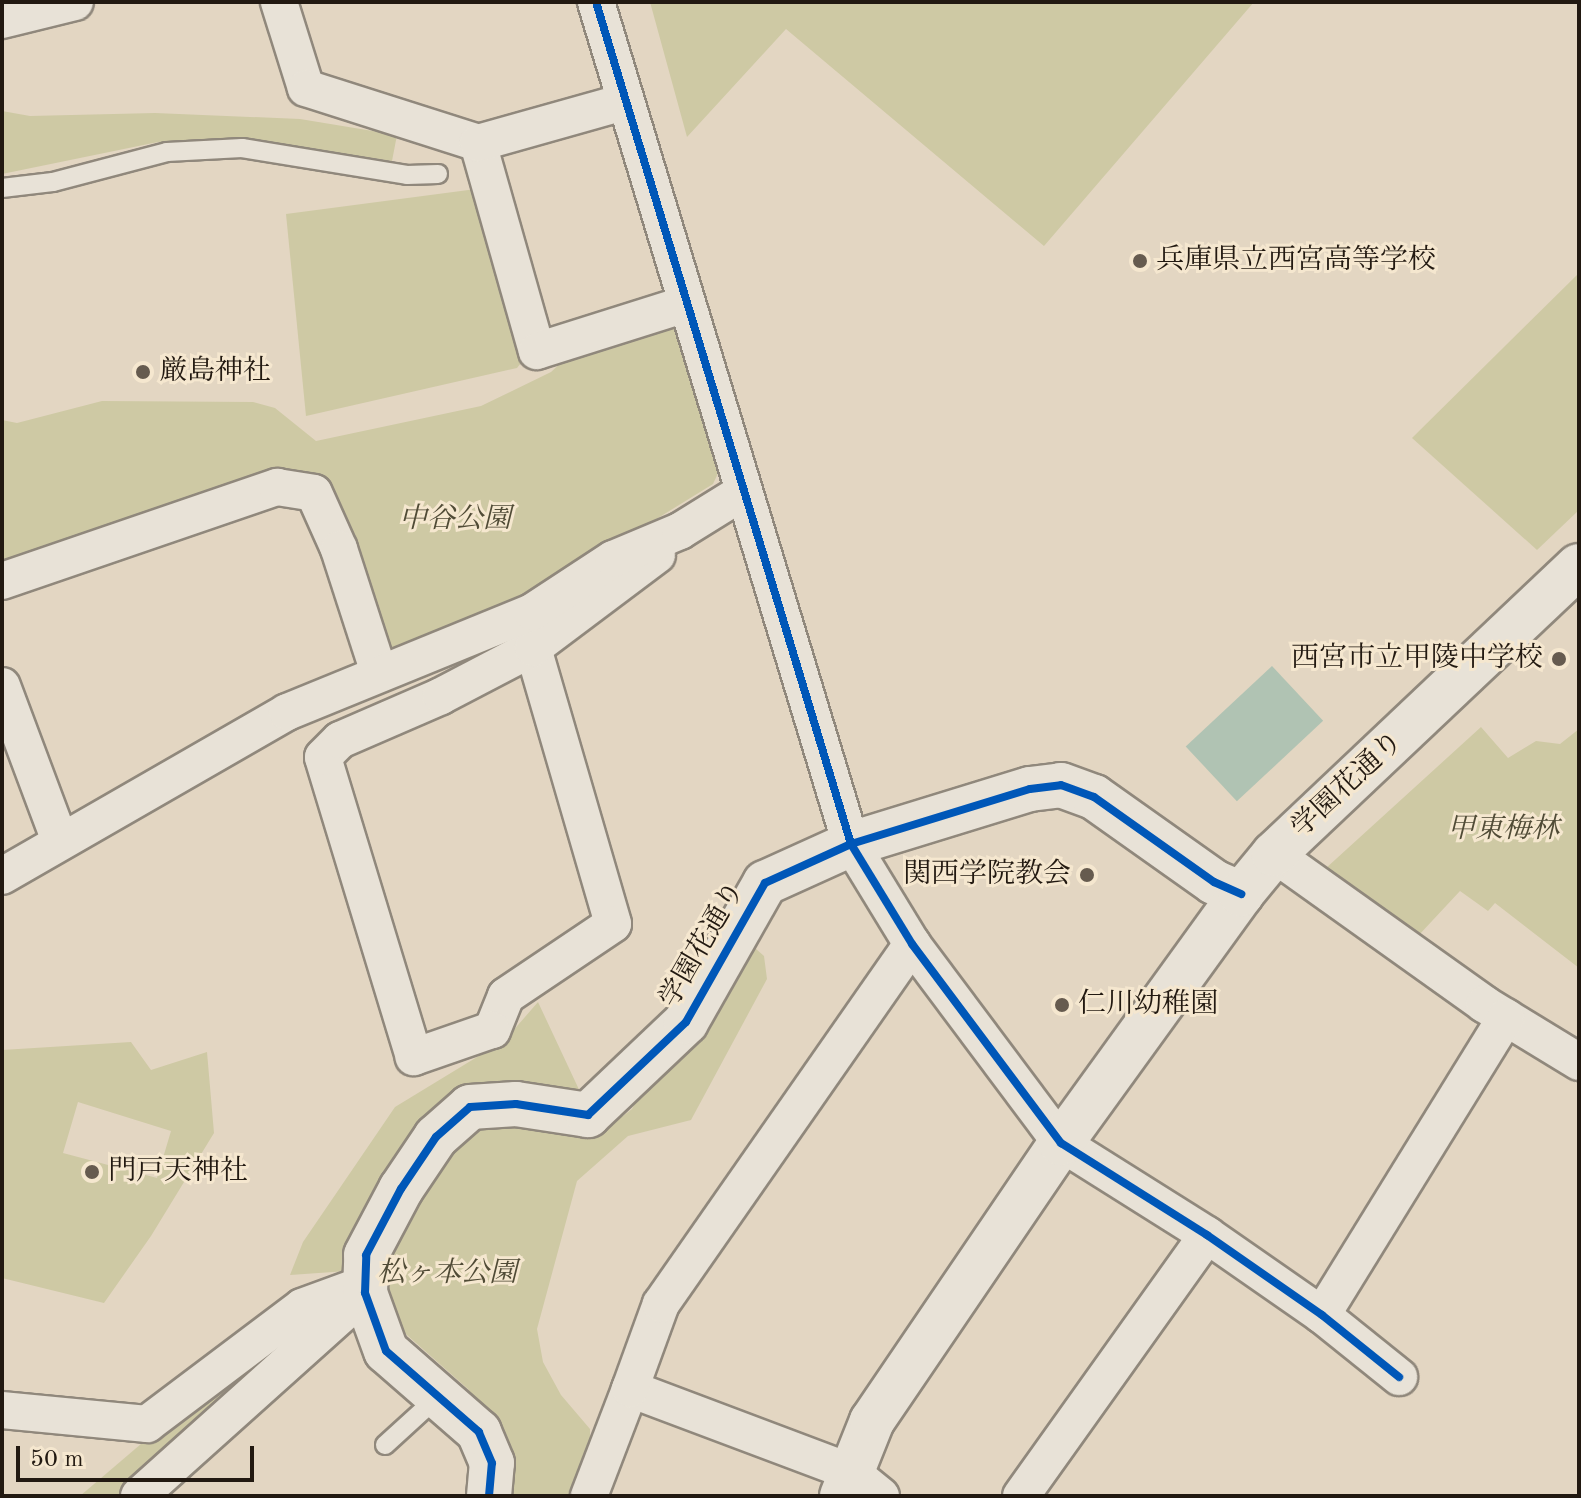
<!DOCTYPE html>
<html>
<head>
<meta charset="utf-8">
<style>
	body { margin:0 }
	#map { position:relative; width:1581px; height:1498px; overflow:hidden; background:#e3d6c2; font-family:"Old Standard TT","Noto Serif JP",serif }
	div>[style] { position:absolute }
	.green>* { inset:0; background:#cec9a4 }
	.water>* { inset:0; background:#b0c3b3; transform-origin:0 0 }
	.roads { filter:drop-shadow(2px 0 #90887c) drop-shadow(-2px 0 #90887c) drop-shadow(0 2px #90887c) drop-shadow(0 -2px #90887c) }
	.lane>* { height:18px; margin:-9px; padding:0 9px; transform-origin:9px; border-radius:9px; background:#e8e2d7 }
	.street>* { height:36px; margin:-18px; padding:0 18px; transform-origin:18px; border-radius:18px; background:#e8e2d7 }
	.secondary>* { height:44px; margin:-22px; padding:0 22px; transform-origin:22px; border-radius:22px; background:#e8e2d7 }
	.cycleway>* { height:8px; margin:-4px; padding:0 4px; transform-origin:4px; border-radius:4px; background:#0057b8 }
	.dots>* { width:22px; height:22px; translate:-50% -50%; box-sizing:border-box; border:4px solid #f5e7cf; border-radius:50% }
	span { translate:-50% -50%; white-space:nowrap; text-align:center; line-height:1.15; -webkit-text-stroke:6px #f5e7cf; paint-order:stroke }
	.poi-label { font-size:28px; color:#221911 }
	.left { translate:0 -50%; text-align:left }
	.right { translate:-100% -50%; text-align:right }
	.park-label { font-size:28px; color:#504b36; font-style:italic }
	.street-label { font-size:28px; color:#221911 }
	.frame { position:absolute; inset:0; border:4px solid #221911; pointer-events:none }
	.scale { position:absolute; left:16px; top:1446px; width:238px; height:36px; box-sizing:border-box; border:4px solid #221911; border-top:0; padding-left:10px; font-size:24px; line-height:28px; white-space:nowrap; color:#221911; -webkit-text-stroke:6px #f5e7cf; paint-order:stroke }
</style>
</head>
<body>
<div id="map">
	<div class="green">
		<div style="clip-path:polygon(650px 2px,1254px 2px,1044px 246px,786px 29px,687px 137px)"></div>
		<div style="clip-path:polygon(2px 111px,30px 116px,155px 113px,300px 119px,397px 135px,392px 161px,268px 143px,158px 142px,2px 174px)"></div>
		<div style="clip-path:polygon(476px 189px,528px 354px,517px 368px,306px 416px,286px 214px)"></div>
		<div style="clip-path:polygon(1579px 273px,1579px 510px,1537px 550px,1412px 438px)"></div>
		<div style="clip-path:polygon(661px 320px,675px 327px,720px 469px,713px 484px,525px 600px,396px 652px,381px 644px,331px 491px,174px 505px,2px 562px,2px 420px,17px 423px,102px 401px,253px 402px,275px 408px,316px 441px,481px 406px,551px 372px,579px 346px)"></div>
		<div style="clip-path:polygon(1481px 727px,1508px 758px,1536px 741px,1560px 744px,1579px 729px,1579px 968px,1495px 903px,1488px 911px,1460px 891px,1418px 936px,1325px 869px)"></div>
		<div style="clip-path:polygon(747px 941px,764px 956px,767px 979px,691px 1120px,628px 1136px,577px 1181px,537px 1329px,543px 1362px,561px 1395px,590px 1429px,590px 1450px,568px 1496px,504px 1496px,506px 1460px,468px 1389px,390px 1320px,376px 1269px,290px 1275px,303px 1242px,395px 1107px,505px 1040px,538px 1002px,590px 1113px,600px 1117px,623px 1116px,632px 1109px,644px 1085px)"></div>
		<div style="clip-path:polygon(evenodd,131px 1042px,151px 1070px,207px 1052px,214px 1133px,151px 1236px,104px 1303px,2px 1278px,2px 1050px,131px 1042px,78px 1102px,171px 1131px,157px 1178px,63px 1153px,78px 1102px)"></div>
		<div style="clip-path:polygon(323px 1307px,127px 1496px,80px 1496px,155px 1432px)"></div>
	</div>
	<div class="water">
		<div style="left:1272px;top:666px;width:75px;height:118px;rotate:47deg"></div>
	</div>
	<div class="roads">
		<div class="lane">
			<div style="left:2px;top:188px;width:51px;rotate:-6.7deg"></div>
			<div style="left:53px;top:182px;width:118px;rotate:-14.7deg"></div>
			<div style="left:167px;top:152px;width:75px;rotate:-3.1deg"></div>
			<div style="left:242px;top:148px;width:167px;rotate:9.3deg"></div>
			<div style="left:407px;top:175px;width:31px;rotate:-2deg"></div>
			<div style="left:385px;top:1445px;width:74px;rotate:-42.3deg"></div>
		</div>
		<div class="street">
			<div style="left:279px;top:2px;width:90px;rotate:72.6deg"></div>
			<div style="left:306px;top:88px;width:181px;rotate:17.7deg"></div>
			<div style="left:478px;top:143px;width:216px;rotate:74.2deg"></div>
			<div style="left:537px;top:351px;width:156px;rotate:-17.5deg"></div>
			<div style="left:596px;top:2px;width:880px;rotate:73.15deg"></div>
			<div style="left:851px;top:844px;width:117px;rotate:58.6deg"></div>
			<div style="left:912px;top:944px;width:249px;rotate:53.2deg"></div>
			<div style="left:1061px;top:1143px;width:173px;rotate:32.2deg"></div>
			<div style="left:1207px;top:1235px;width:140px;rotate:34.8deg"></div>
			<div style="left:1322px;top:1315px;width:99px;rotate:38.8deg"></div>
			<div style="left:2px;top:20px;width:75px;rotate:-13.9deg"></div>
			<div style="left:478px;top:143px;width:152px;rotate:-15.7deg"></div>
			<div style="left:2px;top:581px;width:291px;rotate:-18.9deg"></div>
			<div style="left:277px;top:487px;width:37px;rotate:9deg"></div>
			<div style="left:314px;top:493px;width:61px;rotate:65.9deg"></div>
			<div style="left:339px;top:549px;width:130px;rotate:72.1deg"></div>
			<div style="left:533px;top:648px;width:287px;rotate:73.8deg"></div>
			<div style="left:613px;top:924px;width:129px;rotate:146.1deg"></div>
			<div style="left:506px;top:996px;width:37px;rotate:112deg"></div>
			<div style="left:492px;top:1030px;width:83px;rotate:160.9deg"></div>
			<div style="left:414px;top:1057px;width:313px;rotate:-106.9deg"></div>
			<div style="left:323px;top:757px;width:24px;rotate:-45deg"></div>
			<div style="left:340px;top:740px;width:110px;rotate:-23.5deg"></div>
			<div style="left:441px;top:696px;width:104px;rotate:-27.6deg"></div>
			<div style="left:533px;top:648px;width:155px;rotate:-36.9deg"></div>
			<div style="left:2px;top:686px;width:165px;rotate:69.5deg"></div>
			<div style="left:1274px;top:854px;width:258px;rotate:35.5deg"></div>
			<div style="left:1484px;top:1004px;width:111px;rotate:31.4deg"></div>
			<div style="left:2px;top:876px;width:329px;rotate:-29.9deg"></div>
			<div style="left:287px;top:712px;width:265px;rotate:-22.2deg"></div>
			<div style="left:532px;top:612px;width:97px;rotate:-33.2deg"></div>
			<div style="left:613px;top:559px;width:73px;rotate:-22.7deg"></div>
			<div style="left:680px;top:531px;width:74px;rotate:-31.8deg"></div>
			<div style="left:1322px;top:1315px;width:350px;rotate:-58.3deg"></div>
			<div style="left:2px;top:1410px;width:146px;rotate:5.5deg"></div>
			<div style="left:147px;top:1424px;width:194px;rotate:-37deg"></div>
			<div style="left:302px;top:1307px;width:67px;rotate:-20.1deg"></div>
			<div style="left:139px;top:1496px;width:304px;rotate:-41.9deg"></div>
			<div style="left:589px;top:1496px;width:115px;rotate:-69deg"></div>
			<div style="left:881px;top:1496px;width:38px;rotate:-141deg"></div>
			<div style="left:851px;top:1472px;width:236px;rotate:-159.4deg"></div>
			<div style="left:630px;top:1389px;width:90px;rotate:-70deg"></div>
			<div style="left:661px;top:1304px;width:439px;rotate:-55.1deg"></div>
			<div style="left:1021px;top:1496px;width:320px;rotate:-54.5deg"></div>
		</div>
		<div class="secondary">
			<div style="left:489px;top:1496px;width:33px;rotate:-85deg"></div>
			<div style="left:492px;top:1463px;width:34px;rotate:-113deg"></div>
			<div style="left:479px;top:1432px;width:123px;rotate:-138.9deg"></div>
			<div style="left:386px;top:1351px;width:62px;rotate:-109.9deg"></div>
			<div style="left:365px;top:1293px;width:38px;rotate:-88deg"></div>
			<div style="left:366px;top:1255px;width:75px;rotate:-62.1deg"></div>
			<div style="left:401px;top:1189px;width:63px;rotate:-56.1deg"></div>
			<div style="left:436px;top:1137px;width:45px;rotate:-41.4deg"></div>
			<div style="left:470px;top:1107px;width:46px;rotate:-3.7deg"></div>
			<div style="left:516px;top:1104px;width:73px;rotate:8.7deg"></div>
			<div style="left:588px;top:1115px;width:135px;rotate:-43.5deg"></div>
			<div style="left:686px;top:1022px;width:160px;rotate:-60.4deg"></div>
			<div style="left:765px;top:883px;width:94px;rotate:-24.4deg"></div>
			<div style="left:851px;top:844px;width:187px;rotate:-17.1deg"></div>
			<div style="left:1030px;top:789px;width:31px;rotate:-7deg"></div>
			<div style="left:1061px;top:785px;width:35px;rotate:20deg"></div>
			<div style="left:1094px;top:797px;width:147px;rotate:35.3deg"></div>
			<div style="left:1214px;top:882px;width:30px;rotate:24deg"></div>
			<div style="left:842px;top:1496px;width:81px;rotate:-68.2deg"></div>
			<div style="left:872px;top:1421px;width:336px;rotate:-55.8deg"></div>
			<div style="left:1061px;top:1143px;width:307px;rotate:-54.1deg"></div>
			<div style="left:1241px;top:894px;width:52px;rotate:-50.5deg"></div>
			<div style="left:1274px;top:854px;width:419px;rotate:-43.4deg"></div>
		</div>
	</div>
	<div class="cycleway">
		<div style="left:596px;top:2px;width:880px;rotate:73.15deg"></div>
		<div style="left:851px;top:844px;width:117px;rotate:58.6deg"></div>
		<div style="left:912px;top:944px;width:249px;rotate:53.2deg"></div>
		<div style="left:1061px;top:1143px;width:173px;rotate:32.2deg"></div>
		<div style="left:1207px;top:1235px;width:140px;rotate:34.8deg"></div>
		<div style="left:1322px;top:1315px;width:99px;rotate:38.8deg"></div>
		<div style="left:489px;top:1496px;width:33px;rotate:-85deg"></div>
		<div style="left:492px;top:1463px;width:34px;rotate:-113deg"></div>
		<div style="left:479px;top:1432px;width:123px;rotate:-138.9deg"></div>
		<div style="left:386px;top:1351px;width:62px;rotate:-109.9deg"></div>
		<div style="left:365px;top:1293px;width:38px;rotate:-88deg"></div>
		<div style="left:366px;top:1255px;width:75px;rotate:-62.1deg"></div>
		<div style="left:401px;top:1189px;width:63px;rotate:-56.1deg"></div>
		<div style="left:436px;top:1137px;width:45px;rotate:-41.4deg"></div>
		<div style="left:470px;top:1107px;width:46px;rotate:-3.7deg"></div>
		<div style="left:516px;top:1104px;width:73px;rotate:8.7deg"></div>
		<div style="left:588px;top:1115px;width:135px;rotate:-43.5deg"></div>
		<div style="left:686px;top:1022px;width:160px;rotate:-60.4deg"></div>
		<div style="left:765px;top:883px;width:94px;rotate:-24.4deg"></div>
		<div style="left:851px;top:844px;width:187px;rotate:-17.1deg"></div>
		<div style="left:1030px;top:789px;width:31px;rotate:-7deg"></div>
		<div style="left:1061px;top:785px;width:35px;rotate:20deg"></div>
		<div style="left:1094px;top:797px;width:147px;rotate:35.3deg"></div>
		<div style="left:1214px;top:882px;width:30px;rotate:24deg"></div>
	</div>
	<div class="dots">
		<div style="left:1140px;top:261px;background:#665b4f"></div>
		<div style="left:143px;top:372px;background:#665b4f"></div>
		<div style="left:1559px;top:659px;background:#665b4f"></div>
		<div style="left:1087px;top:875px;background:#665b4f"></div>
		<div style="left:1062px;top:1005px;background:#665b4f"></div>
		<div style="left:92px;top:1172px;background:#665b4f"></div>
	</div>
	<div class="poi-label">
		<span class="left" style="left:1156px;top:261px">兵庫県立西宮高等学校</span>
		<span class="left" style="left:159px;top:372px">厳島神社</span>
		<span class="right" style="left:1543px;top:659px">西宮市立甲陵中学校</span>
		<span class="right" style="left:1071px;top:875px">関西学院教会</span>
		<span class="left" style="left:1078px;top:1005px">仁川幼稚園</span>
		<span class="left" style="left:108px;top:1172px">門戸天神社</span>
	</div>
	<div class="park-label">
		<span style="left:455px;top:520px">中谷公園</span>
		<span style="left:1503px;top:830px">甲東梅林</span>
		<span style="left:447px;top:1274px">松ヶ本公園</span>
	</div>
	<div class="street-label">
		<span style="left:1348px;top:785px;rotate:-43deg">学園花通り</span>
		<span style="left:703px;top:945px;rotate:-60deg">学園花通り</span>
	</div>
	<div class="frame"></div>
	<div class="scale">50 m</div>
</div>
</body>
</html>
